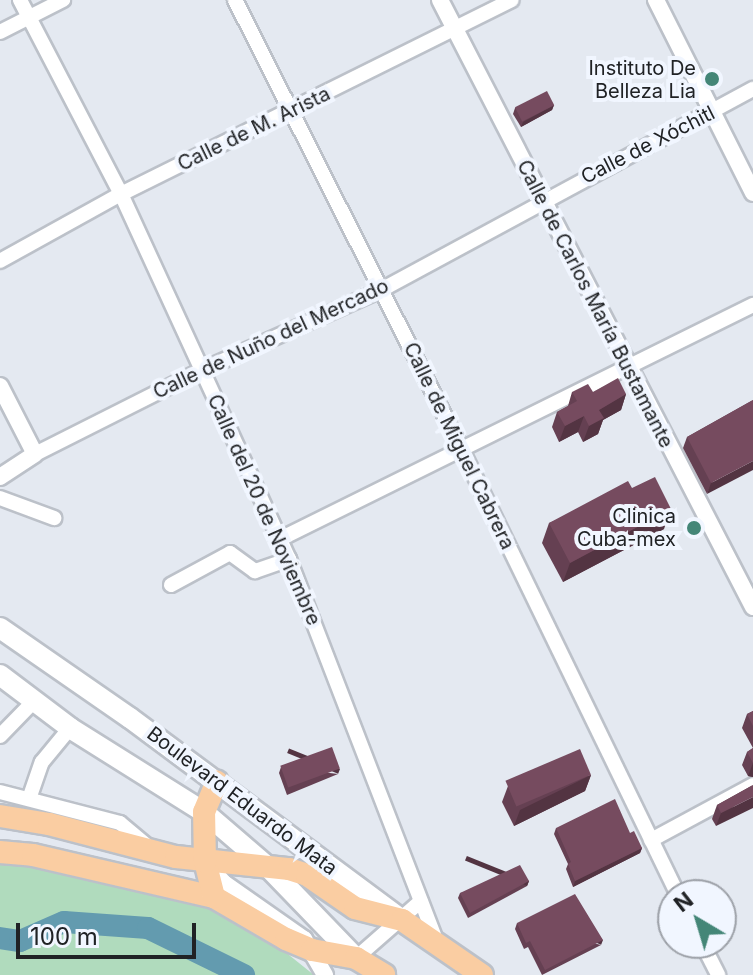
<!DOCTYPE html>
<html>
<head>
<meta charset="utf-8">
<style>
	body { margin:0 }
	#map { position:relative; width:753px; height:975px; overflow:hidden; background:#e4e9f1; font-family:Inter,sans-serif }
	div>[style] { position:absolute }
	.green>* { inset:0; background:#b0dbbd }
	.river>* { height:22px; margin:-11px; padding:0 11px; transform-origin:11px; border-radius:11px; background:#639baf }
	.roads { filter:drop-shadow(2px 0 #bcc1c9) drop-shadow(-2px 0 #bcc1c9) drop-shadow(0 2px #bcc1c9) drop-shadow(0 -2px #bcc1c9) }
	.minor>* { height:14px; margin:-7px; padding:0 7px; transform-origin:7px; border-radius:7px; background:#fff }
	.tertiary>* { height:16px; margin:-8px; padding:0 8px; transform-origin:8px; border-radius:8px; background:#fff }
	.secondary>* { height:20px; margin:-10px; padding:0 10px; transform-origin:10px; border-radius:10px; background:#fff }
	.primary>* { height:22px; margin:-11px; padding:0 11px; transform-origin:11px; border-radius:11px; background:#facda2 }
	.wall>* { inset:0; background:#654052 }
	.shaded-wall>* { inset:0; background:#533442; transform-origin:0 0 }
	.building>* { inset:0; background:#764b5f; transform-origin:0 0 }
	.dots>* { width:22px; height:22px; translate:-50% -50%; box-sizing:border-box; border:4px solid #f1f6ff; border-radius:50% }
	span { translate:-50% -50%; white-space:nowrap; text-align:center; line-height:1.15; -webkit-text-stroke:8px #f1f6ff; paint-order:stroke }
	.poi-label { font-size:20px; color:#202225 }
	.right { translate:-100% -50%; text-align:right }
	.street-label { font-size:20px; color:#202225 }
	.north { position:absolute; left:657px; top:879px; width:80px; height:80px; box-sizing:border-box; background:#f1f6ff; border:2px solid #9da1a8; border-radius:50%; rotate:322deg; font-size:22px; font-weight:700; line-height:32px; text-align:center; color:#202225 }
	.north::after { content:''; display:block; margin:auto; width:28px; height:36px; background:#448677; clip-path:polygon(50% 0,100% 100%,50% 72%,0 100%) }
	.scale { position:absolute; left:16px; top:923px; width:180px; height:36px; box-sizing:border-box; border:4px solid #202225; border-top:0; padding-left:10px; font-size:24px; line-height:28px; white-space:nowrap; color:#202225; -webkit-text-stroke:6px #f1f6ff; paint-order:stroke }
</style>
</head>
<body>
<div id="map">
	<div class="green">
		<div style="clip-path:polygon(0 852px,224px 903px,314px 975px,0 975px)"></div>
	</div>
	<div class="river">
		<div style="left:0;top:938px;width:20px;rotate:9deg"></div>
		<div style="left:20px;top:941px;width:48px;rotate:-23.4deg"></div>
		<div style="left:64px;top:922px;width:84px;rotate:4.1deg"></div>
		<div style="left:148px;top:928px;width:107px;rotate:26.1deg"></div>
	</div>
	<div class="roads">
		<div class="minor">
			<div style="left:20px;top:0;width:219px;rotate:62.5deg"></div>
			<div style="left:121px;top:194px;width:402px;rotate:65.3deg"></div>
			<div style="left:289px;top:559px;width:411px;rotate:68.9deg"></div>
			<div style="left:235px;top:0;width:504px;rotate:63.23deg"></div>
			<div style="left:462px;top:450px;width:495px;rotate:64.1deg"></div>
			<div style="left:0;top:32px;width:71px;rotate:-26.9deg"></div>
			<div style="left:0;top:261px;width:138px;rotate:-29deg"></div>
			<div style="left:121px;top:194px;width:436px;rotate:-26.4deg"></div>
			<div style="left:35px;top:454px;width:187px;rotate:-26.7deg"></div>
			<div style="left:202px;top:370px;width:196px;rotate:-24.1deg"></div>
			<div style="left:381px;top:290px;width:423px;rotate:-28.4deg"></div>
			<div style="left:0;top:498px;width:58px;rotate:20.3deg"></div>
			<div style="left:280px;top:539px;width:528px;rotate:-26.32deg"></div>
			<div style="left:171px;top:585px;width:67px;rotate:-28.5deg"></div>
			<div style="left:230px;top:553px;width:31px;rotate:36deg"></div>
			<div style="left:255px;top:571px;width:36px;rotate:-19deg"></div>
			<div style="left:0;top:736px;width:49px;rotate:-45.8deg"></div>
			<div style="left:0;top:792px;width:124px;rotate:14.5deg"></div>
			<div style="left:120px;top:823px;width:34px;rotate:40deg"></div>
			<div style="left:29px;top:799px;width:39px;rotate:-71deg"></div>
			<div style="left:42px;top:762px;width:44px;rotate:-50.5deg"></div>
			<div style="left:651px;top:840px;width:116px;rotate:-28.3deg"></div>
			<div style="left:702px;top:943px;width:36px;rotate:63deg"></div>
			<div style="left:356px;top:958px;width:86px;rotate:-41.2deg"></div>
		</div>
		<div class="tertiary">
			<div style="left:440px;top:0;width:683px;rotate:62.72deg"></div>
			<div style="left:656px;top:0;width:216px;rotate:63.3deg"></div>
			<div style="left:0;top:386px;width:76px;rotate:62.8deg"></div>
			<div style="left:35px;top:454px;width:42px;rotate:146.7deg"></div>
			<div style="left:209px;top:866px;width:23px;rotate:49deg"></div>
			<div style="left:224px;top:883px;width:98px;rotate:35deg"></div>
			<div style="left:304px;top:939px;width:42px;rotate:59.7deg"></div>
		</div>
		<div class="secondary">
			<div style="left:0;top:628px;width:158px;rotate:34.7deg"></div>
			<div style="left:130px;top:718px;width:334px;rotate:36.6deg"></div>
			<div style="left:0;top:675px;width:88px;rotate:37.1deg"></div>
			<div style="left:70px;top:728px;width:158px;rotate:32.1deg"></div>
			<div style="left:204px;top:812px;width:84px;rotate:40.7deg"></div>
			<div style="left:268px;top:867px;width:127px;rotate:46deg"></div>
		</div>
		<div class="primary">
			<div style="left:0;top:816px;width:50px;rotate:9.3deg"></div>
			<div style="left:49px;top:824px;width:131px;rotate:14.6deg"></div>
			<div style="left:176px;top:857px;width:114px;rotate:6.1deg"></div>
			<div style="left:289px;top:869px;width:19px;rotate:18deg"></div>
			<div style="left:307px;top:875px;width:58px;rotate:34.5deg"></div>
			<div style="left:355px;top:908px;width:49px;rotate:14.3deg"></div>
			<div style="left:402px;top:920px;width:97px;rotate:34.5deg"></div>
			<div style="left:0;top:852px;width:33px;rotate:5deg"></div>
			<div style="left:33px;top:855px;width:186px;rotate:13.1deg"></div>
			<div style="left:214px;top:897px;width:83px;rotate:30.3deg"></div>
			<div style="left:286px;top:939px;width:28px;rotate:23deg"></div>
			<div style="left:312px;top:950px;width:45px;rotate:10.3deg"></div>
			<div style="left:356px;top:958px;width:33px;rotate:31deg"></div>
			<div style="left:214px;top:897px;width:36px;rotate:-104deg"></div>
			<div style="left:205px;top:862px;width:50px;rotate:-91.1deg"></div>
			<div style="left:204px;top:812px;width:33px;rotate:-67deg"></div>
		</div>
	</div>
	<div class="wall">
		<div style="clip-path:polygon(554px 105px,552px 110px,521px 127px,513px 114px,515px 108px)"></div>
		<div style="clip-path:polygon(572px 392px,626px 394px,621px 410px,603px 420px,598px 434px,583px 442px,578px 432px,559px 442px,552px 427px,557px 412px,568px 406px)"></div>
		<div style="clip-path:polygon(753px 400px,707px 494px,683px 448px,687px 437px)"></div>
		<div style="clip-path:polygon(632px 488px,664px 529px,563px 582px,542px 543px,549px 523px)"></div>
		<div style="clip-path:polygon(753px 711px,753px 777px,748px 776px,742px 765px,747px 752px,753px 748px,742px 728px,747px 714px)"></div>
		<div style="clip-path:polygon(281px 767px,338px 774px,287px 795px,279px 773px)"></div>
		<div style="clip-path:polygon(591px 775px,585px 791px,514px 826px,502px 802px,508px 786px)"></div>
		<div style="clip-path:polygon(753px 785px,716px 826px,712px 819px,717px 805px)"></div>
		<div style="clip-path:polygon(556px 828px,630px 833px,642px 848px,640px 853px,573px 887px,566px 869px,568px 864px,554px 834px)"></div>
		<div style="clip-path:polygon(529px 881px,527px 886px,468px 918px,458px 898px,460px 893px)"></div>
		<div style="clip-path:polygon(517px 923px,601px 945px,542px 975px,528px 947px,524px 949px,515px 929px)"></div>
	</div>
	<div class="shaded-wall">
		<div style="clip-path:polygon(554px 105px,552px 110px,521px 127px,523px 122px)"></div>
		<div style="clip-path:polygon(626px 394px,621px 410px,603px 420px,598px 434px,583px 442px,589px 426px,599px 410px)"></div>
		<div style="clip-path:polygon(584px 416px,578px 432px,559px 442px,565px 426px)"></div>
		<div style="clip-path:polygon(753px 461px,753px 470px,707px 494px,711px 483px)"></div>
		<div style="clip-path:polygon(671px 509px,664px 529px,563px 582px,570px 563px)"></div>
		<div style="clip-path:polygon(753px 763px,753px 777px,748px 776px)"></div>
		<div style="left:340px;top:769px;width:5px;height:55px;rotate:112deg"></div>
		<div style="clip-path:polygon(591px 775px,585px 791px,514px 826px,520px 810px)"></div>
		<div style="clip-path:polygon(753px 797px,753px 808px,716px 826px,721px 813px)"></div>
		<div style="clip-path:polygon(642px 848px,640px 853px,573px 887px,575px 881px)"></div>
		<div style="left:529px;top:881px;width:5px;height:67px;rotate:112deg"></div>
		<div style="left:603px;top:940px;width:5px;height:65px;rotate:112deg"></div>
	</div>
	<div class="building">
		<div style="left:547px;top:91px;width:16px;height:36px;rotate:63deg"></div>
		<div style="clip-path:polygon(618px 378px,626px 394px,599px 410px,604px 418px,589px 426px,584px 416px,565px 426px,557px 412px,577px 401px,572px 392px,588px 384px,593px 392px)"></div>
		<div style="clip-path:polygon(753px 400px,753px 461px,711px 483px,687px 437px)"></div>
		<div style="clip-path:polygon(655px 477px,671px 509px,570px 563px,549px 523px,628px 481px,632px 488px)"></div>
		<div style="clip-path:polygon(753px 711px,753px 726px,747px 714px)"></div>
		<div style="left:332px;top:747px;width:23px;height:55px;rotate:70deg"></div>
		<div style="clip-path:polygon(753px 748px,753px 763px,747px 752px)"></div>
		<div style="left:580px;top:749px;width:28px;height:81px;rotate:67deg"></div>
		<div style="clip-path:polygon(753px 785px,753px 797px,721px 813px,717px 805px)"></div>
		<div style="clip-path:polygon(615px 799px,630px 833px,634px 831px,642px 848px,575px 881px,568px 864px,571px 862px,556px 828px)"></div>
		<div style="clip-path:polygon(520px 865px,529px 881px,470px 913px,460px 893px)"></div>
		<div style="clip-path:polygon(575px 894px,603px 940px,545px 970px,530px 941px,526px 943px,517px 923px)"></div>
	</div>
	<div class="dots">
		<div style="left:712px;top:79px;background:#448677"></div>
		<div style="left:694px;top:528px;background:#448677"></div>
	</div>
	<div class="poi-label">
		<span class="right" style="left:696px;top:80px">Instituto De<br>Belleza Lia</span>
		<span class="right" style="left:676px;top:528px">Clinica<br>Cuba-mex</span>
	</div>
	<div class="street-label">
		<span style="left:254px;top:129px;rotate:-26deg">Calle de M. Arista</span>
		<span style="left:648px;top:145px;rotate:-27deg">Calle de Xóchitl</span>
		<span style="left:595px;top:304px;rotate:63deg">Calle de Carlos María Bustamante</span>
		<span style="left:271px;top:339px;rotate:-25deg">Calle de Nuño del Mercado</span>
		<span style="left:459px;top:446px;rotate:64deg">Calle de Miguel Cabrera</span>
		<span style="left:264px;top:510px;rotate:66deg">Calle del 20 de Noviembre</span>
		<span style="left:242px;top:801px;rotate:37deg">Boulevard Eduardo Mata</span>
	</div>
	<div class="north">N</div>
	<div class="scale">100 m</div>
</div>
</body>
</html>
